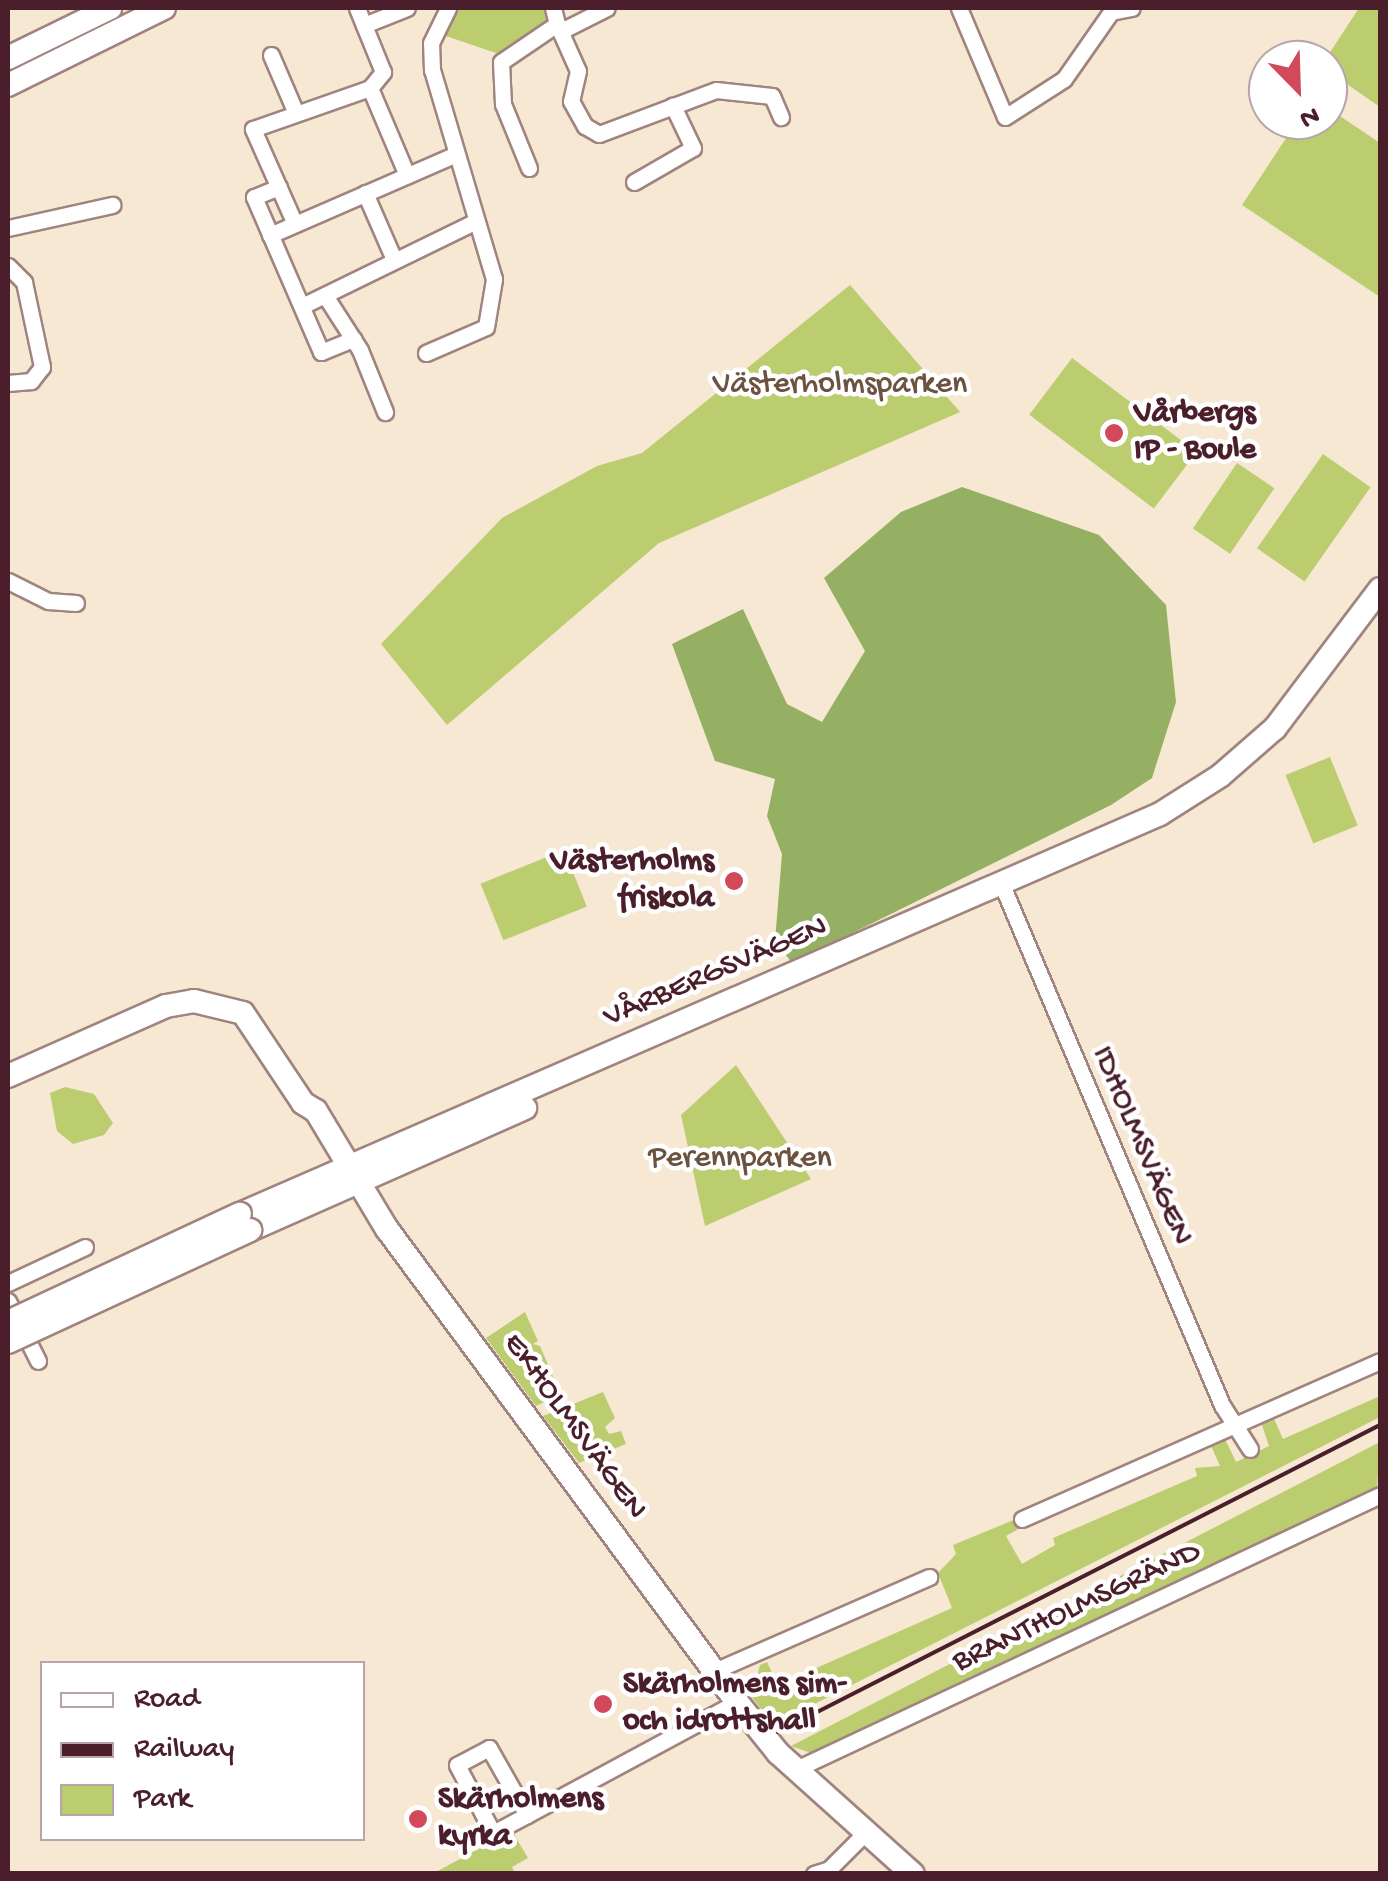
<!DOCTYPE html>
<html>
<head>
<meta charset="utf-8">
<style>
	body { margin:0 }
	#map { position:relative; width:1388px; height:1881px; overflow:hidden; background:#f6e8d3; font-family:"Gochi Hand",sans-serif }
	div>[style] { position:absolute }
	.green>* { inset:0; background:#bccd70; transform-origin:0 0 }
	.forest>* { inset:0; background:#95b062 }
	.roads { filter:drop-shadow(2px 0 #a0847f) drop-shadow(-2px 0 #a0847f) drop-shadow(0 2px #a0847f) drop-shadow(0 -2px #a0847f) }
	.street>* { height:15px; margin:-7.5px; padding:0 7.5px; transform-origin:7.5px; border-radius:7.5px; background:#fff }
	.secondary>* { height:22px; margin:-11px; padding:0 11px; transform-origin:11px; border-radius:11px; background:#fff }
	.rail>* { height:4px; margin:-2px; padding:0 2px; transform-origin:2px; border-radius:2px; background:#4a1f2b }
	.bridges { filter:drop-shadow(2px 0 #a0847f) drop-shadow(-2px 0 #a0847f) drop-shadow(0 2px #a0847f) drop-shadow(0 -2px #a0847f) }
	.secondary-bridge>* { height:22px; margin:-11px; padding:0 11px; transform-origin:11px; border-radius:11px; background:#fff }
	.dots>* { width:28px; height:28px; translate:-50% -50%; box-sizing:border-box; border:5px solid #fff; border-radius:50% }
	span { translate:-50% -50%; white-space:nowrap; text-align:center; line-height:1.15; -webkit-text-stroke:9px #fff; paint-order:stroke }
	.park-label { font-size:32px; color:#6c5340 }
	.poi-label { font-size:32px; color:#4a1f2b; font-weight:700 }
	.left { translate:0 -50%; text-align:left }
	.right { translate:-100% -50%; text-align:right }
	.street-label { font-size:32px; color:#4a1f2b }
	.frame { position:absolute; inset:0; border:10px solid #4a1f2b; pointer-events:none }
	.legend { position:absolute; left:40px; top:1661px; width:325px; height:180px; box-sizing:border-box; background:#fff; border:2px solid #b7a5aa; margin:0; padding:12px 18px; list-style:none; font-size:30px; color:#4a1f2b }
	.legend li { display:flex; align-items:center; gap:20px; height:50px }
	.legend b { width:50px; border:2px solid #b7a5aa }
	.north { position:absolute; left:1248px; top:40px; width:100px; height:100px; box-sizing:border-box; background:#fff; border:2px solid #b7a5aa; border-radius:50%; rotate:157deg; font-size:28px; font-weight:700; line-height:40px; text-align:center; color:#4a1f2b }
	.north::after { content:''; display:block; margin:auto; width:35px; height:45px; background:#d1495b; clip-path:polygon(50% 0,100% 100%,50% 72%,0 100%) }
</style>
</head>
<body>
<div id="map">
	<div class="green">
		<div style="clip-path:polygon(456px 8px,548px 8px,551px 23px,499px 54px,440px 34px)"></div>
		<div style="clip-path:polygon(1359px 8px,1380px 8px,1380px 107px,1328px 71px,1325px 60px)"></div>
		<div style="clip-path:polygon(1328px 108px,1380px 143px,1380px 297px,1242px 205px,1298px 120px,1328px 120px)"></div>
		<div style="clip-path:polygon(850px 285px,960px 412px,659px 543px,447px 725px,381px 644px,502px 518px,597px 466px,642px 453px)"></div>
		<div style="left:1072px;top:358px;width:156px;height:71px;rotate:37deg"></div>
		<div style="left:1323px;top:454px;width:58px;height:115px;rotate:35deg"></div>
		<div style="left:1237px;top:463px;width:45px;height:79px;rotate:34deg"></div>
		<div style="left:1330px;top:757px;width:74px;height:48px;rotate:68deg"></div>
		<div style="left:564px;top:850px;width:61px;height:90px;rotate:68deg"></div>
		<div style="clip-path:polygon(736px 1065px,811px 1179px,705px 1226px,681px 1115px)"></div>
		<div style="clip-path:polygon(65px 1087px,94px 1094px,113px 1123px,104px 1135px,73px 1144px,57px 1131px,50px 1093px)"></div>
		<div style="clip-path:polygon(525px 1312px,538px 1341px,533px 1344px,540px 1346px,555px 1381px,544px 1378px,537px 1386px,544px 1394px,557px 1385px,561px 1394px,536px 1406px,486px 1338px)"></div>
		<div style="clip-path:polygon(603px 1392px,615px 1418px,605px 1427px,609px 1434px,621px 1431px,626px 1444px,579px 1463px,543px 1416px)"></div>
		<div style="clip-path:polygon(1380px 1396px,1380px 1417px,773px 1725px,752px 1697px,760px 1665px,767px 1662px,778px 1685px,952px 1608px,938px 1573px,956px 1554px,953px 1545px,1016px 1519px,1020px 1528px,1006px 1536px,1022px 1564px,1055px 1545px,1053px 1538px,1197px 1476px,1195px 1468px,1220px 1466px,1209px 1441px,1223px 1435px,1236px 1462px,1269px 1446px,1260px 1419px,1272px 1414px,1283px 1439px)"></div>
		<div style="clip-path:polygon(1380px 1442px,1377px 1489px,811px 1753px,791px 1746px)"></div>
		<div style="clip-path:polygon(512px 1831px,528px 1858px,512px 1867px,515px 1873px,432px 1874px)"></div>
	</div>
	<div class="forest">
		<div style="clip-path:polygon(962px 487px,1099px 535px,1166px 605px,1176px 702px,1152px 778px,1111px 805px,792px 963px,775px 941px,782px 854px,767px 816px,775px 779px,715px 761px,672px 644px,743px 609px,787px 704px,822px 722px,865px 651px,824px 578px,901px 512px)"></div>
	</div>
	<div class="roads">
		<div class="street">
			<div style="left:959px;top:8px;width:118px;rotate:67.1deg"></div>
			<div style="left:1005px;top:117px;width:70px;rotate:-32.8deg"></div>
			<div style="left:1064px;top:79px;width:82px;rotate:-55deg"></div>
			<div style="left:1111px;top:12px;width:21px;rotate:-11deg"></div>
			<div style="left:557px;top:24px;width:51px;rotate:65.9deg"></div>
			<div style="left:578px;top:71px;width:31px;rotate:103deg"></div>
			<div style="left:571px;top:101px;width:29px;rotate:61deg"></div>
			<div style="left:585px;top:126px;width:16px;rotate:30deg"></div>
			<div style="left:599px;top:134px;width:125px;rotate:-20.6deg"></div>
			<div style="left:716px;top:90px;width:56px;rotate:6.1deg"></div>
			<div style="left:772px;top:96px;width:23px;rotate:67deg"></div>
			<div style="left:364px;top:25px;width:46px;rotate:-21.6deg"></div>
			<div style="left:561px;top:31px;width:51px;rotate:-26.6deg"></div>
			<div style="left:271px;top:55px;width:61px;rotate:66.8deg"></div>
			<div style="left:370px;top:88px;width:95px;rotate:67deg"></div>
			<div style="left:529px;top:168px;width:69px;rotate:-112.1deg"></div>
			<div style="left:503px;top:104px;width:42px;rotate:-92.7deg"></div>
			<div style="left:501px;top:62px;width:68px;rotate:-34.2deg"></div>
			<div style="left:557px;top:24px;width:16px;rotate:-104deg"></div>
			<div style="left:634px;top:182px;width:68px;rotate:-30deg"></div>
			<div style="left:693px;top:148px;width:47px;rotate:-115.5deg"></div>
			<div style="left:279px;top:187px;width:27px;rotate:158deg"></div>
			<div style="left:254px;top:197px;width:169px;rotate:66.6deg"></div>
			<div style="left:321px;top:352px;width:35px;rotate:-22deg"></div>
			<div style="left:365px;top:193px;width:70px;rotate:66.4deg"></div>
			<div style="left:295px;top:224px;width:104px;rotate:-113.9deg"></div>
			<div style="left:253px;top:129px;width:124px;rotate:-19.3deg"></div>
			<div style="left:370px;top:88px;width:21px;rotate:-51deg"></div>
			<div style="left:383px;top:72px;width:69px;rotate:-112.1deg"></div>
			<div style="left:8px;top:228px;width:107px;rotate:-12.5deg"></div>
			<div style="left:270px;top:235px;width:201px;rotate:-23.5deg"></div>
			<div style="left:8px;top:266px;width:23px;rotate:45deg"></div>
			<div style="left:24px;top:282px;width:87px;rotate:78deg"></div>
			<div style="left:42px;top:367px;width:18px;rotate:128deg"></div>
			<div style="left:31px;top:381px;width:23px;rotate:175deg"></div>
			<div style="left:326px;top:297px;width:63px;rotate:57.3deg"></div>
			<div style="left:360px;top:350px;width:67px;rotate:68deg"></div>
			<div style="left:302px;top:306px;width:191px;rotate:-26deg"></div>
			<div style="left:426px;top:353px;width:65px;rotate:-23.4deg"></div>
			<div style="left:486px;top:327px;width:49px;rotate:-80.5deg"></div>
			<div style="left:494px;top:279px;width:218px;rotate:-106.5deg"></div>
			<div style="left:432px;top:70px;width:27px;rotate:-92deg"></div>
			<div style="left:431px;top:43px;width:39px;rotate:-64deg"></div>
			<div style="left:8px;top:581px;width:45px;rotate:26.6deg"></div>
			<div style="left:48px;top:601px;width:28px;rotate:4deg"></div>
			<div style="left:1002px;top:885px;width:565px;rotate:67.07deg"></div>
			<div style="left:1222px;top:1405px;width:52px;rotate:57.5deg"></div>
			<div style="left:8px;top:1283px;width:85px;rotate:-25.1deg"></div>
			<div style="left:8px;top:1301px;width:67px;rotate:63.4deg"></div>
			<div style="left:1022px;top:1519px;width:391px;rotate:-23.8deg"></div>
			<div style="left:714px;top:1671px;width:235px;rotate:-23.6deg"></div>
			<div style="left:796px;top:1769px;width:645px;rotate:-25.13deg"></div>
			<div style="left:527px;top:1815px;width:77px;rotate:-119.6deg"></div>
			<div style="left:489px;top:1748px;width:36px;rotate:152deg"></div>
			<div style="left:457px;top:1765px;width:77px;rotate:62.1deg"></div>
			<div style="left:493px;top:1833px;width:38px;rotate:-28deg"></div>
			<div style="left:527px;top:1815px;width:238px;rotate:-28.3deg"></div>
			<div style="left:814px;top:1874px;width:16px;rotate:-18deg"></div>
			<div style="left:829px;top:1869px;width:54px;rotate:-45deg"></div>
		</div>
		<div class="secondary">
			<div style="left:8px;top:58px;width:114px;rotate:-26.1deg"></div>
			<div style="left:8px;top:85px;width:174px;rotate:-26.3deg"></div>
			<div style="left:8px;top:1076px;width:173px;rotate:-23.9deg"></div>
			<div style="left:166px;top:1006px;width:28px;rotate:-10deg"></div>
			<div style="left:194px;top:1001px;width:50px;rotate:13.8deg"></div>
			<div style="left:243px;top:1013px;width:108px;rotate:56.3deg"></div>
			<div style="left:303px;top:1103px;width:15px;rotate:32deg"></div>
			<div style="left:316px;top:1111px;width:138px;rotate:59deg"></div>
			<div style="left:387px;top:1229px;width:588px;rotate:53.5deg"></div>
			<div style="left:737px;top:1702px;width:65px;rotate:51.2deg"></div>
			<div style="left:778px;top:1753px;width:181px;rotate:41.9deg"></div>
			<div style="left:240px;top:1214px;width:1003px;rotate:-23.5deg"></div>
			<div style="left:1160px;top:814px;width:71px;rotate:-32.3deg"></div>
			<div style="left:1220px;top:776px;width:73px;rotate:-41.1deg"></div>
			<div style="left:1275px;top:728px;width:174px;rotate:-52.9deg"></div>
			<div style="left:250px;top:1230px;width:301px;rotate:-23.9deg"></div>
		</div>
	</div>
	<div class="rail">
		<div style="left:778px;top:1732px;width:676px;rotate:-27.02deg"></div>
	</div>
	<div class="bridges">
		<div class="secondary-bridge">
			<div style="left:8px;top:1322px;width:256px;rotate:-25deg"></div>
			<div style="left:8px;top:1342px;width:267px;rotate:-24.8deg"></div>
		</div>
	</div>
	<div class="dots">
		<div style="left:1114px;top:433px;background:#d1495b"></div>
		<div style="left:734px;top:881px;background:#d1495b"></div>
		<div style="left:603px;top:1704px;background:#d1495b"></div>
		<div style="left:418px;top:1819px;background:#d1495b"></div>
	</div>
	<div class="park-label">
		<span style="left:840px;top:385px">Västerholmsparken</span>
		<span style="left:740px;top:1159px">Perennparken</span>
	</div>
	<div class="poi-label">
		<span class="left" style="left:1134px;top:433px">Vårbergs<br>IP - Boule</span>
		<span class="right" style="left:714px;top:881px">Västerholms<br>friskola</span>
		<span class="left" style="left:623px;top:1704px">Skärholmens sim-<br>och idrottshall</span>
		<span class="left" style="left:438px;top:1819px">Skärholmens<br>kyrka</span>
	</div>
	<div class="street-label">
		<span style="left:716px;top:973px;rotate:-23deg">VÅRBERGSVÄGEN</span>
		<span style="left:1141px;top:1146px;rotate:67deg">IDHOLMSVÄGEN</span>
		<span style="left:574px;top:1427px;rotate:54deg">EKHOLMSVÄGEN</span>
		<span style="left:1077px;top:1608px;rotate:-25deg">BRANTHOLMSGRÄND</span>
	</div>
	<div class="frame"></div>
	<ul class="legend">
	<li><b style="height:12px;background:#fff"></b>Road</li>
	<li><b style="height:12px;background:#4a1f2b"></b>Railway</li>
	<li><b style="height:28px;background:#bccd70"></b>Park</li>
	</ul>
	<div class="north">N</div>
</div>
</body>
</html>
